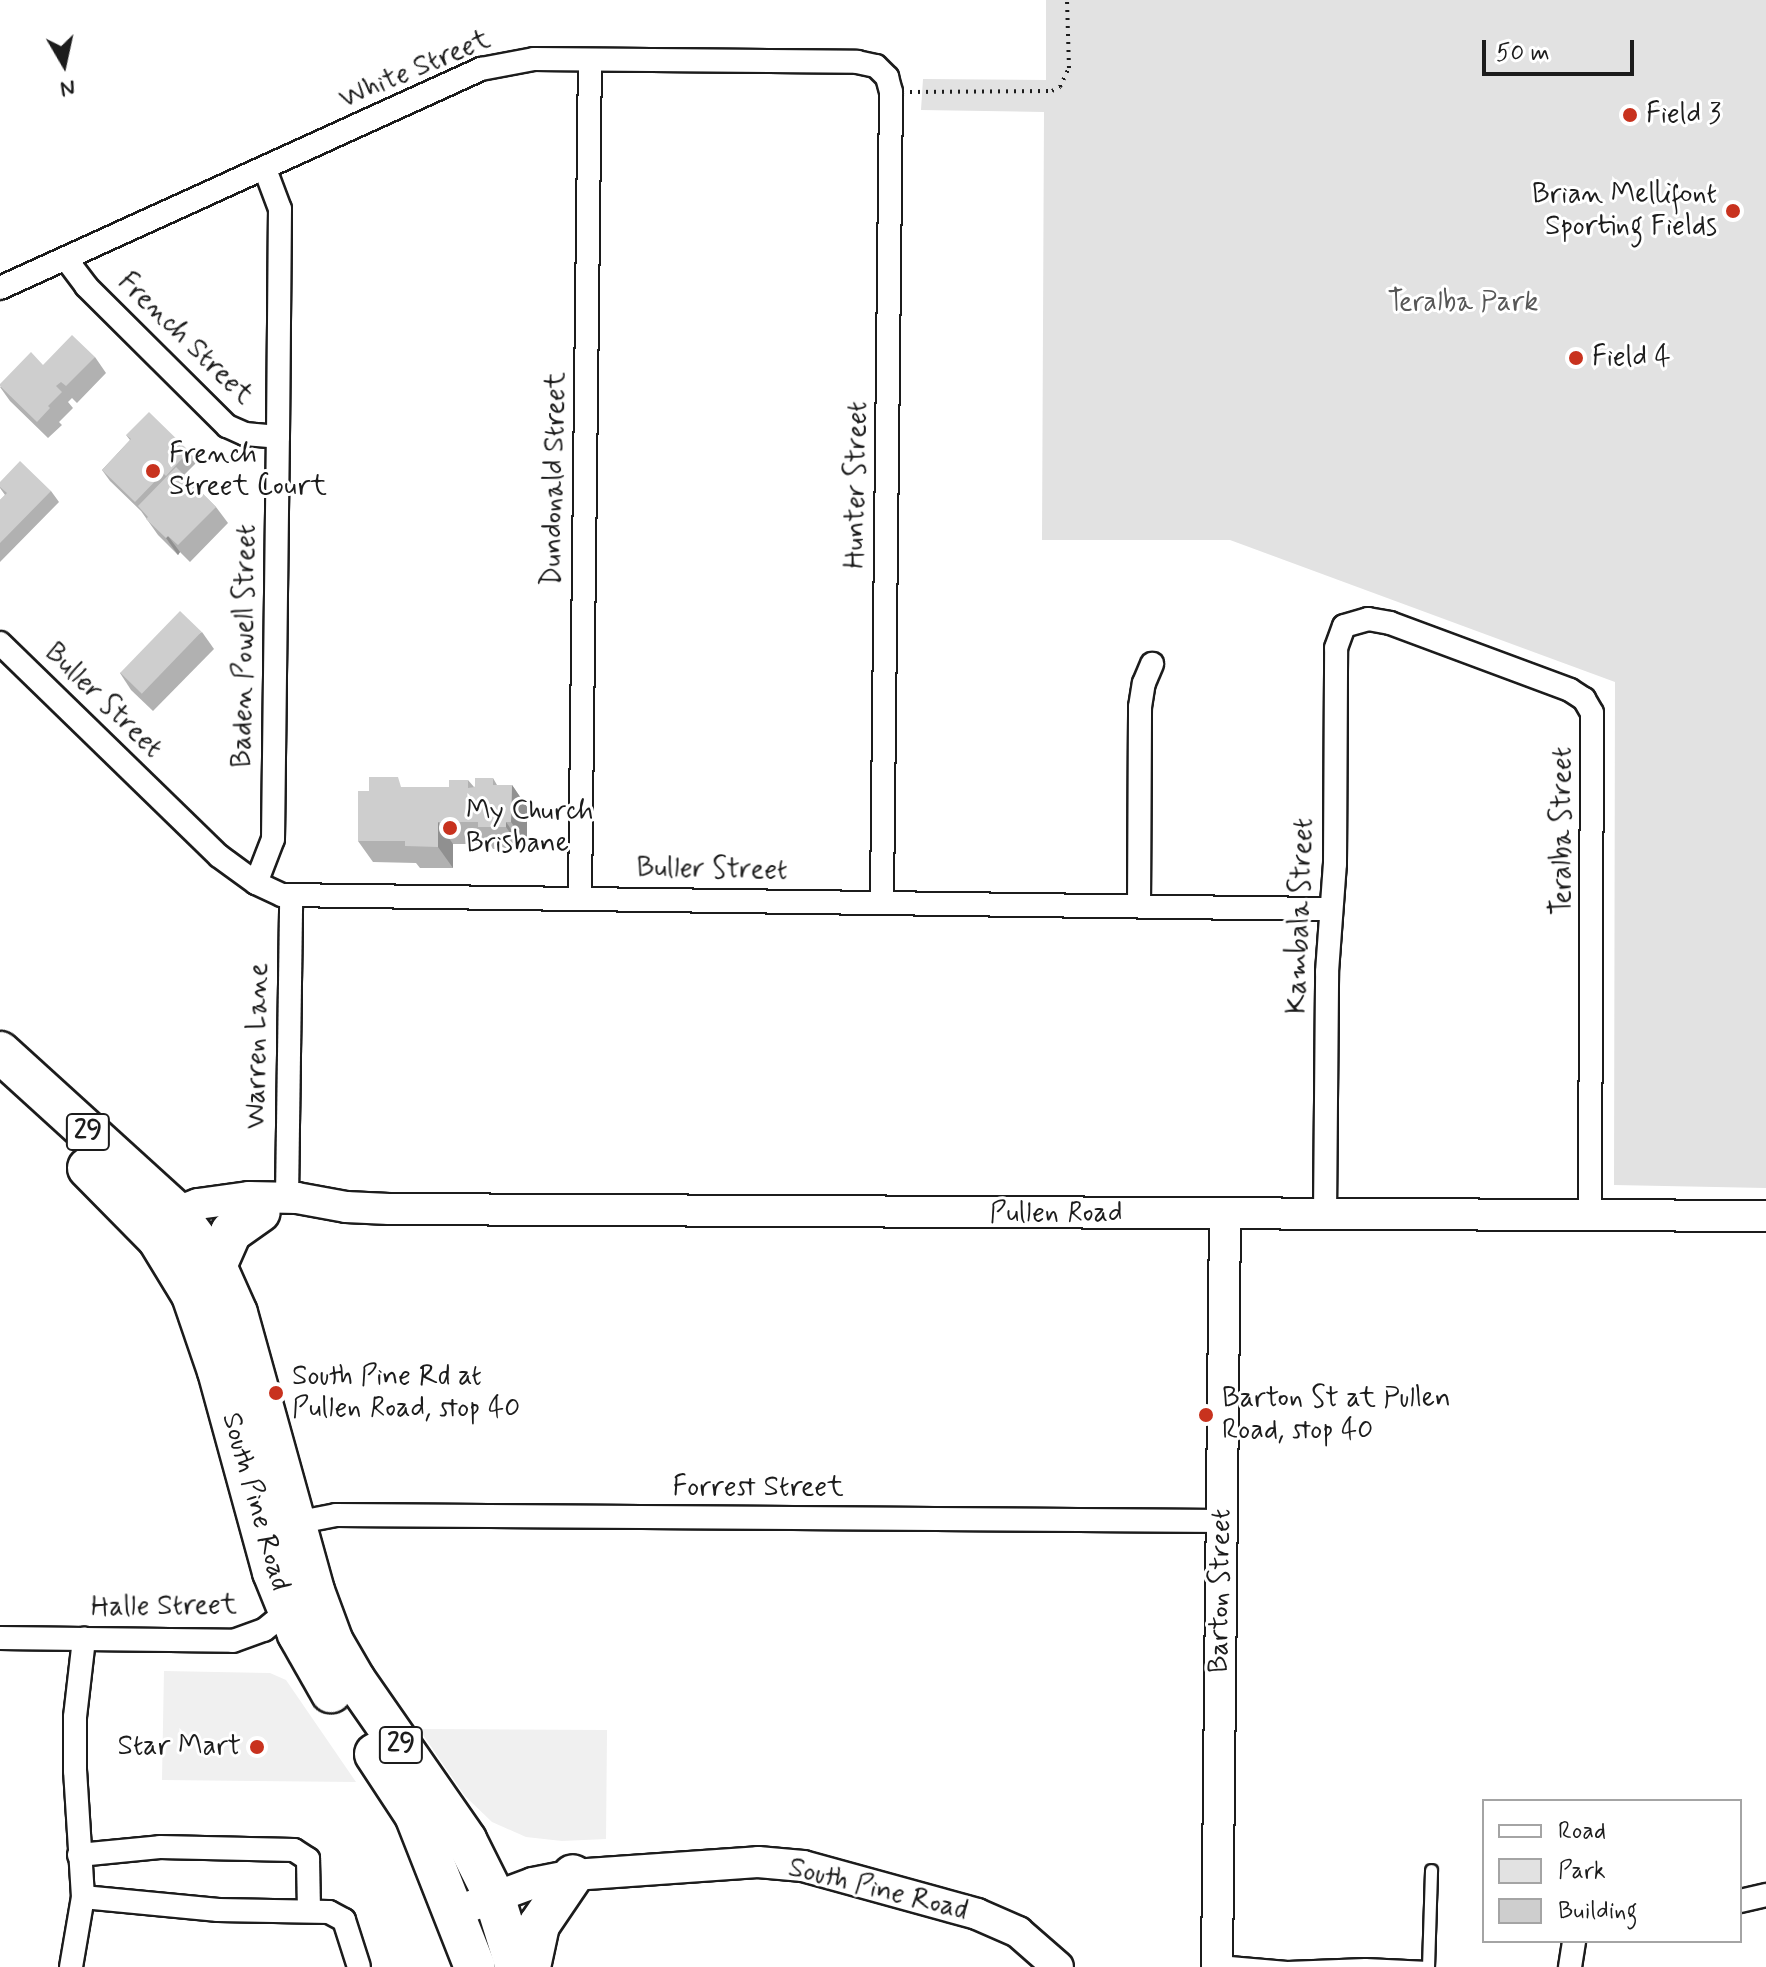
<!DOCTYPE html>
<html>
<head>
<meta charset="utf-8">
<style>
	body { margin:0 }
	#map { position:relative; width:1766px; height:1967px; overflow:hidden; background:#fff; font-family:Mynerve,sans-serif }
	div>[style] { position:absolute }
	.built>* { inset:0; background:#f0f0f0 }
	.green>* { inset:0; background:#e2e2e2 }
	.path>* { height:4px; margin-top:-2px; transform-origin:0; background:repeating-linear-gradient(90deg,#1c1c1c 0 2px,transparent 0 8px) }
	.roads { filter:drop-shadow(2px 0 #1c1c1c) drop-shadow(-2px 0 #1c1c1c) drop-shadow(0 2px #1c1c1c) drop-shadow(0 -2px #1c1c1c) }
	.lane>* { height:11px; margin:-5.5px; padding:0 5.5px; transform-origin:5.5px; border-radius:5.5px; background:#fff }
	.street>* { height:22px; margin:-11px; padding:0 11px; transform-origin:11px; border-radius:11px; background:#fff }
	.secondary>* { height:30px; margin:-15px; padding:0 15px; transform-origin:15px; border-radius:15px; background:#fff }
	.highway>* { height:40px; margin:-20px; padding:0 20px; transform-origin:20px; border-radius:20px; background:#fff }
	.wall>* { inset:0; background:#b1b1b1 }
	.shaded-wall>* { inset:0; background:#909090 }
	.building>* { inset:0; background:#cecece; transform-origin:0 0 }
	.dots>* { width:22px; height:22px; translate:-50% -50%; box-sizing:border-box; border:4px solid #fff; border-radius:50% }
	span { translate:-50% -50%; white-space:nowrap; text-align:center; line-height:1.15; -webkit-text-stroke:6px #fff; paint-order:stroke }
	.shield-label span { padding:2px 6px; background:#fff; border:2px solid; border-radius:6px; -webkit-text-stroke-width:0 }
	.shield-label { font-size:26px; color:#1c1c1c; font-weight:700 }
	.street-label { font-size:28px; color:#1c1c1c }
	.poi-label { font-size:28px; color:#1c1c1c }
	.left { translate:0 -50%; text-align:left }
	.right { translate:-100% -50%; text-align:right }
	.park-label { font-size:28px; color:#575757 }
	.legend { position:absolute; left:1482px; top:1799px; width:260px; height:144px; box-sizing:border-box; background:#fff; border:2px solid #a4a4a4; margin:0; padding:10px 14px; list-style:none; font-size:24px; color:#1c1c1c }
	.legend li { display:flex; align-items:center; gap:16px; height:40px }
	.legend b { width:40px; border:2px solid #a4a4a4 }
	.north { position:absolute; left:24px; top:24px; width:80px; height:80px; -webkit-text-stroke:6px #fff; paint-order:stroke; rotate:171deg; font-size:22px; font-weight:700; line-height:32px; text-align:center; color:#1c1c1c }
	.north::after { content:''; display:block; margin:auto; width:28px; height:36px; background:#1c1c1c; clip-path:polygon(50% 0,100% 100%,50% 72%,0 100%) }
	.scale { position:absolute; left:1482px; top:40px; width:152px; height:36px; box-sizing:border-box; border:4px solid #1c1c1c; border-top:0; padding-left:10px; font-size:24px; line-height:28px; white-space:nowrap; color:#1c1c1c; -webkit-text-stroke:6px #fff; paint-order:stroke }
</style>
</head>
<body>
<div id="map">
	<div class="built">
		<div style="clip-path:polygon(164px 1671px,270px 1673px,286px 1680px,356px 1782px,162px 1780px)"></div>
		<div style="clip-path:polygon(419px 1729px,607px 1730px,606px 1839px,562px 1841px,526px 1837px,492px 1822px,465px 1796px)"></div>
	</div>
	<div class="green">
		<div style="clip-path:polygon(1046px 0,1766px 0,1766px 1188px,1614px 1185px,1615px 682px,1230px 540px,1042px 540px,1044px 112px,921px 110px,923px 79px,1046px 80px)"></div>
	</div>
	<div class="path">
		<div style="left:910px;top:92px;width:142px;rotate:-0.4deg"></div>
		<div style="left:1052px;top:91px;width:9px;rotate:-27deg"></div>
		<div style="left:1060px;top:87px;width:21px;rotate:-65deg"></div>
		<div style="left:1069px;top:68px;width:68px;rotate:-91.7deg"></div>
	</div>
	<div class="roads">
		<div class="lane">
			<div style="left:1218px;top:1961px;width:69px;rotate:5deg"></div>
			<div style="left:1287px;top:1967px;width:78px;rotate:-2.2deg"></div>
			<div style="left:1365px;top:1964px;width:63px;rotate:2.7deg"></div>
			<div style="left:1428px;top:1967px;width:97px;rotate:-88.2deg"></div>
		</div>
		<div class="street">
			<div style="left:66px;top:259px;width:34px;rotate:53deg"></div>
			<div style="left:86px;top:286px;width:199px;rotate:44.8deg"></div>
			<div style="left:227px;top:426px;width:20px;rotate:24deg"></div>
			<div style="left:245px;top:434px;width:33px;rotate:5deg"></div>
			<div style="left:0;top:288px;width:529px;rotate:-24.48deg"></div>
			<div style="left:481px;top:69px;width:54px;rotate:-10.7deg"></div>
			<div style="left:534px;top:59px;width:323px;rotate:0.5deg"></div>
			<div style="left:857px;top:62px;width:19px;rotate:12deg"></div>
			<div style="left:876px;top:66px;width:16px;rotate:45deg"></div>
			<div style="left:887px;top:77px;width:16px;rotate:75deg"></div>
			<div style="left:891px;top:92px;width:810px;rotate:90.64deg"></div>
			<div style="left:0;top:643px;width:305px;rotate:44.2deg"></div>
			<div style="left:219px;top:856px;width:46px;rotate:36.1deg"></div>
			<div style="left:256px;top:883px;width:29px;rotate:25deg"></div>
			<div style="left:282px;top:895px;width:1048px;rotate:0.77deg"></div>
			<div style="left:256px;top:883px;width:47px;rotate:-68.9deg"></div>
			<div style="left:273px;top:839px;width:402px;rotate:-89.3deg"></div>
			<div style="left:278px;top:437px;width:228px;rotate:-89.5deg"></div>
			<div style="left:280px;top:209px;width:43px;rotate:-110.6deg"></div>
			<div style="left:580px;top:898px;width:838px;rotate:-89.32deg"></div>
			<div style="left:1139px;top:906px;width:199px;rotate:-89.7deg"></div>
			<div style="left:1140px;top:707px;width:24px;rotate:-81deg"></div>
			<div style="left:1144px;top:683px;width:21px;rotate:-67deg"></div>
			<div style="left:287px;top:1198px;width:302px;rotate:-89.2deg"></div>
			<div style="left:1325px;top:1215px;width:243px;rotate:-89.5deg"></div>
			<div style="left:1327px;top:972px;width:108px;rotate:-85.8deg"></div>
			<div style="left:1335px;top:864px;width:216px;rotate:-89.7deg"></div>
			<div style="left:1336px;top:648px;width:23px;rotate:-70deg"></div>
			<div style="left:1344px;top:626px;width:25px;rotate:-16deg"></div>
			<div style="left:1368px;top:619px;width:22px;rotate:10deg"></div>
			<div style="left:1390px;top:623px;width:192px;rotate:20.4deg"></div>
			<div style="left:1570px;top:690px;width:17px;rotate:33deg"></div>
			<div style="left:1584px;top:699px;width:16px;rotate:60deg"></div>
			<div style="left:1592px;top:713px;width:503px;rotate:90.23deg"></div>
			<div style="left:295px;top:1523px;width:42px;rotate:-11deg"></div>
			<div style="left:336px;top:1515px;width:886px;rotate:0.39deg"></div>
			<div style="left:0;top:1638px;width:233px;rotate:0.7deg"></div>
			<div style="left:233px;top:1641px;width:33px;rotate:-20deg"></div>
			<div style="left:264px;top:1630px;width:38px;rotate:-39deg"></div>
			<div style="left:79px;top:1855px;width:81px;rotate:-5.6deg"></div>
			<div style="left:160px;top:1847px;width:134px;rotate:1.3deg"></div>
			<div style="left:294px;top:1850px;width:17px;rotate:33deg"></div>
			<div style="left:308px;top:1859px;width:52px;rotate:88.9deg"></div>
			<div style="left:83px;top:1897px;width:136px;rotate:5.5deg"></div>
			<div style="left:218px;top:1910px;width:111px;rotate:1deg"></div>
			<div style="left:329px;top:1912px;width:17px;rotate:28deg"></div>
			<div style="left:344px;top:1920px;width:49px;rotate:72.3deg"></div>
			<div style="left:1740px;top:1901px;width:27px;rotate:-13deg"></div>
			<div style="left:71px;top:1967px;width:71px;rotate:-80.3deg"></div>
			<div style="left:83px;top:1897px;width:126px;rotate:-93.6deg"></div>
			<div style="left:75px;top:1771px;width:54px;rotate:-90deg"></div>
			<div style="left:75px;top:1717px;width:79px;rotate:-83.4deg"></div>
			<div style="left:1570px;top:1967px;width:26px;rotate:-81deg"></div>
		</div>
		<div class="secondary">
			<div style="left:156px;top:1220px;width:45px;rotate:-20.9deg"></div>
			<div style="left:198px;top:1204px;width:51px;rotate:-7.8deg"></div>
			<div style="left:249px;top:1197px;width:48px;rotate:1.2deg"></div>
			<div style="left:297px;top:1198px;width:50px;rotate:10.4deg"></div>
			<div style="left:346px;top:1207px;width:43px;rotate:2.7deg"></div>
			<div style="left:389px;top:1209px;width:1377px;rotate:0.29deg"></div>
			<div style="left:455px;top:1912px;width:83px;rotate:-20.4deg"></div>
			<div style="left:533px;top:1883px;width:41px;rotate:-11.3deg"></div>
			<div style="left:573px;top:1875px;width:185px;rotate:-4deg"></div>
			<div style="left:758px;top:1862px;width:45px;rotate:5.1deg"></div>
			<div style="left:803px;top:1866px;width:180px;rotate:15.4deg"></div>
			<div style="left:977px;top:1914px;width:45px;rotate:23.7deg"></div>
			<div style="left:1018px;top:1932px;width:53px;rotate:41.2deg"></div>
			<div style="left:1217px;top:1967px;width:752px;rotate:-89.39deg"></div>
		</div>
		<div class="highway">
			<div style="left:0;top:1052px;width:238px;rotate:42.3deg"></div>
			<div style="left:176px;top:1212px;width:67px;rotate:53.5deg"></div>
			<div style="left:216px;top:1266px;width:51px;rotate:65.9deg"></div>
			<div style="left:237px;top:1313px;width:288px;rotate:74.5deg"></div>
			<div style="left:314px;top:1591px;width:54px;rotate:69.6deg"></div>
			<div style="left:333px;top:1642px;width:44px;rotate:59.9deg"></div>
			<div style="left:355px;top:1680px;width:195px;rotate:55.2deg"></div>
			<div style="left:466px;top:1840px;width:63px;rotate:63.4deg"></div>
			<div style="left:494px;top:1896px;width:74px;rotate:72.8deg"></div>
			<div style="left:88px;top:1168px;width:100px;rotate:45.4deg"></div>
			<div style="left:158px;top:1239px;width:66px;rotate:58.7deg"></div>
			<div style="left:192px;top:1295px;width:80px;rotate:71.1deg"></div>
			<div style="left:218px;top:1371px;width:208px;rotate:74.7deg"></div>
			<div style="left:273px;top:1572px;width:67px;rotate:68deg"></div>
			<div style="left:298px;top:1634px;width:67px;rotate:60.4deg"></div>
			<div style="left:216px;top:1266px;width:37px;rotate:-66deg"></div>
			<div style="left:231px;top:1232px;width:35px;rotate:-35deg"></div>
			<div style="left:375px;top:1754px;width:73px;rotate:56.7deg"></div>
			<div style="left:415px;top:1815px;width:163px;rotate:68.5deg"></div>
			<div style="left:530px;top:1967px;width:43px;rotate:-77.9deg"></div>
			<div style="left:539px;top:1925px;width:60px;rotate:-55.8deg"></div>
		</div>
	</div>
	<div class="wall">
		<div style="clip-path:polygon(95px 357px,106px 373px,77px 403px,72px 398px,68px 402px,73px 408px,59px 422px,62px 425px,48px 438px,10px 401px,0 387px,43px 365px)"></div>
		<div style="clip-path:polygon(126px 435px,189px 451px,197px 462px,184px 475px,216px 507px,228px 523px,190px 562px,180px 552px,178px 555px,158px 535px,141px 511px,110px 481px,102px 470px,130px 440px)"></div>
		<div style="clip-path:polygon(0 482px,51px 491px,59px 502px,0 562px,0 500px,5px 495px,0 488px)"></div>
		<div style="clip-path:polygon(202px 632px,214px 649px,153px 711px,131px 690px,120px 673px)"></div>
		<div style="clip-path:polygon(493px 778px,497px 785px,512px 785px,527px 807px,527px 844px,521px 844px,521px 849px,493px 849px,490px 844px,453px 844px,453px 868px,420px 868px,416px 863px,373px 862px,358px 841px,369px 791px,405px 787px,449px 787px,468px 780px,474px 787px)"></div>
	</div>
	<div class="shaded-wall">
		<div style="clip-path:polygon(168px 536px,180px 552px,178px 555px,166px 538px)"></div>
		<div style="clip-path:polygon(512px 785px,527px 807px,527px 844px,511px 822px)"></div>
		<div style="clip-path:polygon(438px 822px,453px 844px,453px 868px,438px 847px)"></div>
		<div style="clip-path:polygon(506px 822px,521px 844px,521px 849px,506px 827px)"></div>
	</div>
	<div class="building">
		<div style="clip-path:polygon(72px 335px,95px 357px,66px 386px,61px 382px,56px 386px,62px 392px,48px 406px,50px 408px,37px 422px,0 386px,0 384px,31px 352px,43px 365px)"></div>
		<div style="clip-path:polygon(149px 412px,189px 451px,166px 476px,163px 473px,135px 502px,102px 470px,131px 439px,126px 435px)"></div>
		<div style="clip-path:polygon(20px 461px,51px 491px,0 543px,0 500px,7px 493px,0 487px,0 482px)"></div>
		<div style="clip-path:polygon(176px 467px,216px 507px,178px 545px,168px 536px,166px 538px,146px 519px,148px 517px,138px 506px)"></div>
		<div style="left:180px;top:611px;width:30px;height:86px;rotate:44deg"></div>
		<div style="clip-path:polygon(369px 777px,398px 777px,401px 787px,449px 787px,449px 780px,468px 780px,468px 788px,475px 787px,475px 778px,493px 778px,493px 785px,512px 785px,511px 822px,506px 822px,506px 827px,478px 827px,478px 822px,438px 822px,438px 847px,405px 846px,405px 841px,358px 841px,358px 791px,369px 791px)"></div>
	</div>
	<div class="dots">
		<div style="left:1630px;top:115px;background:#c8321e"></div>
		<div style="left:1733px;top:211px;background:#c8321e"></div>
		<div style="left:1576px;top:358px;background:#c8321e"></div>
		<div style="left:153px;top:471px;background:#c8321e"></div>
		<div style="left:450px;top:828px;background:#c8321e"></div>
		<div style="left:276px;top:1393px;background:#c8321e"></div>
		<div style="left:1206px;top:1415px;background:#c8321e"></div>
		<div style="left:257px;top:1747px;background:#c8321e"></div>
	</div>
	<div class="shield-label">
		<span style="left:88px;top:1132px">29</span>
		<span style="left:401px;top:1745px">29</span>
	</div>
	<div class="street-label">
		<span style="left:415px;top:70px;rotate:-23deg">White Street</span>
		<span style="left:185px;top:339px;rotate:44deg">French Street</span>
		<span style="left:555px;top:479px;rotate:-89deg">Dundonald Street</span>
		<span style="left:857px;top:485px;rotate:-89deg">Hunter Street</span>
		<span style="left:245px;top:646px;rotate:-89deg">Baden Powell Street</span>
		<span style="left:103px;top:701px;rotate:44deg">Buller Street</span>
		<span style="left:1563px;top:831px;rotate:-90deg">Teralba Street</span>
		<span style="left:712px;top:870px;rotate:1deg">Buller Street</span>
		<span style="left:1301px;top:916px;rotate:-88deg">Kambala Street</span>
		<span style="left:258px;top:1046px;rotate:-89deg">Warren Lane</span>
		<span style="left:1056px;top:1214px">Pullen Road</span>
		<span style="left:758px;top:1488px">Forrest Street</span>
		<span style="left:255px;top:1502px;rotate:74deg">South Pine Road</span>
		<span style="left:1221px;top:1591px;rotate:-89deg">Barton Street</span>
		<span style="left:164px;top:1607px;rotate:-1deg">Halle Street</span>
		<span style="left:878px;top:1890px;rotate:14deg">South Pine Road</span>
	</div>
	<div class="poi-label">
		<span class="left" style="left:1646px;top:115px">Field 3</span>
		<span class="right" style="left:1717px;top:211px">Brian Mellifont<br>Sporting Fields</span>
		<span class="left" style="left:1592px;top:358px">Field 4</span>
		<span class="left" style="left:169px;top:471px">French<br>Street Court</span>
		<span class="left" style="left:466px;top:828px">My Church<br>Brisbane</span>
		<span class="left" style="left:292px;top:1393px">South Pine Rd at<br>Pullen Road, stop 40</span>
		<span class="left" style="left:1222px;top:1415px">Barton St at Pullen<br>Road, stop 40</span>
		<span class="right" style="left:241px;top:1747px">Star Mart</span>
	</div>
	<div class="park-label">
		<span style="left:1463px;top:303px">Teralba Park</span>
	</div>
	<ul class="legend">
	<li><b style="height:10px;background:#fff"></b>Road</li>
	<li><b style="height:22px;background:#e2e2e2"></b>Park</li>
	<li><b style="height:22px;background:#cecece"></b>Building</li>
	</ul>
	<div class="north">N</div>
	<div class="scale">50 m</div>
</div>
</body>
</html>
